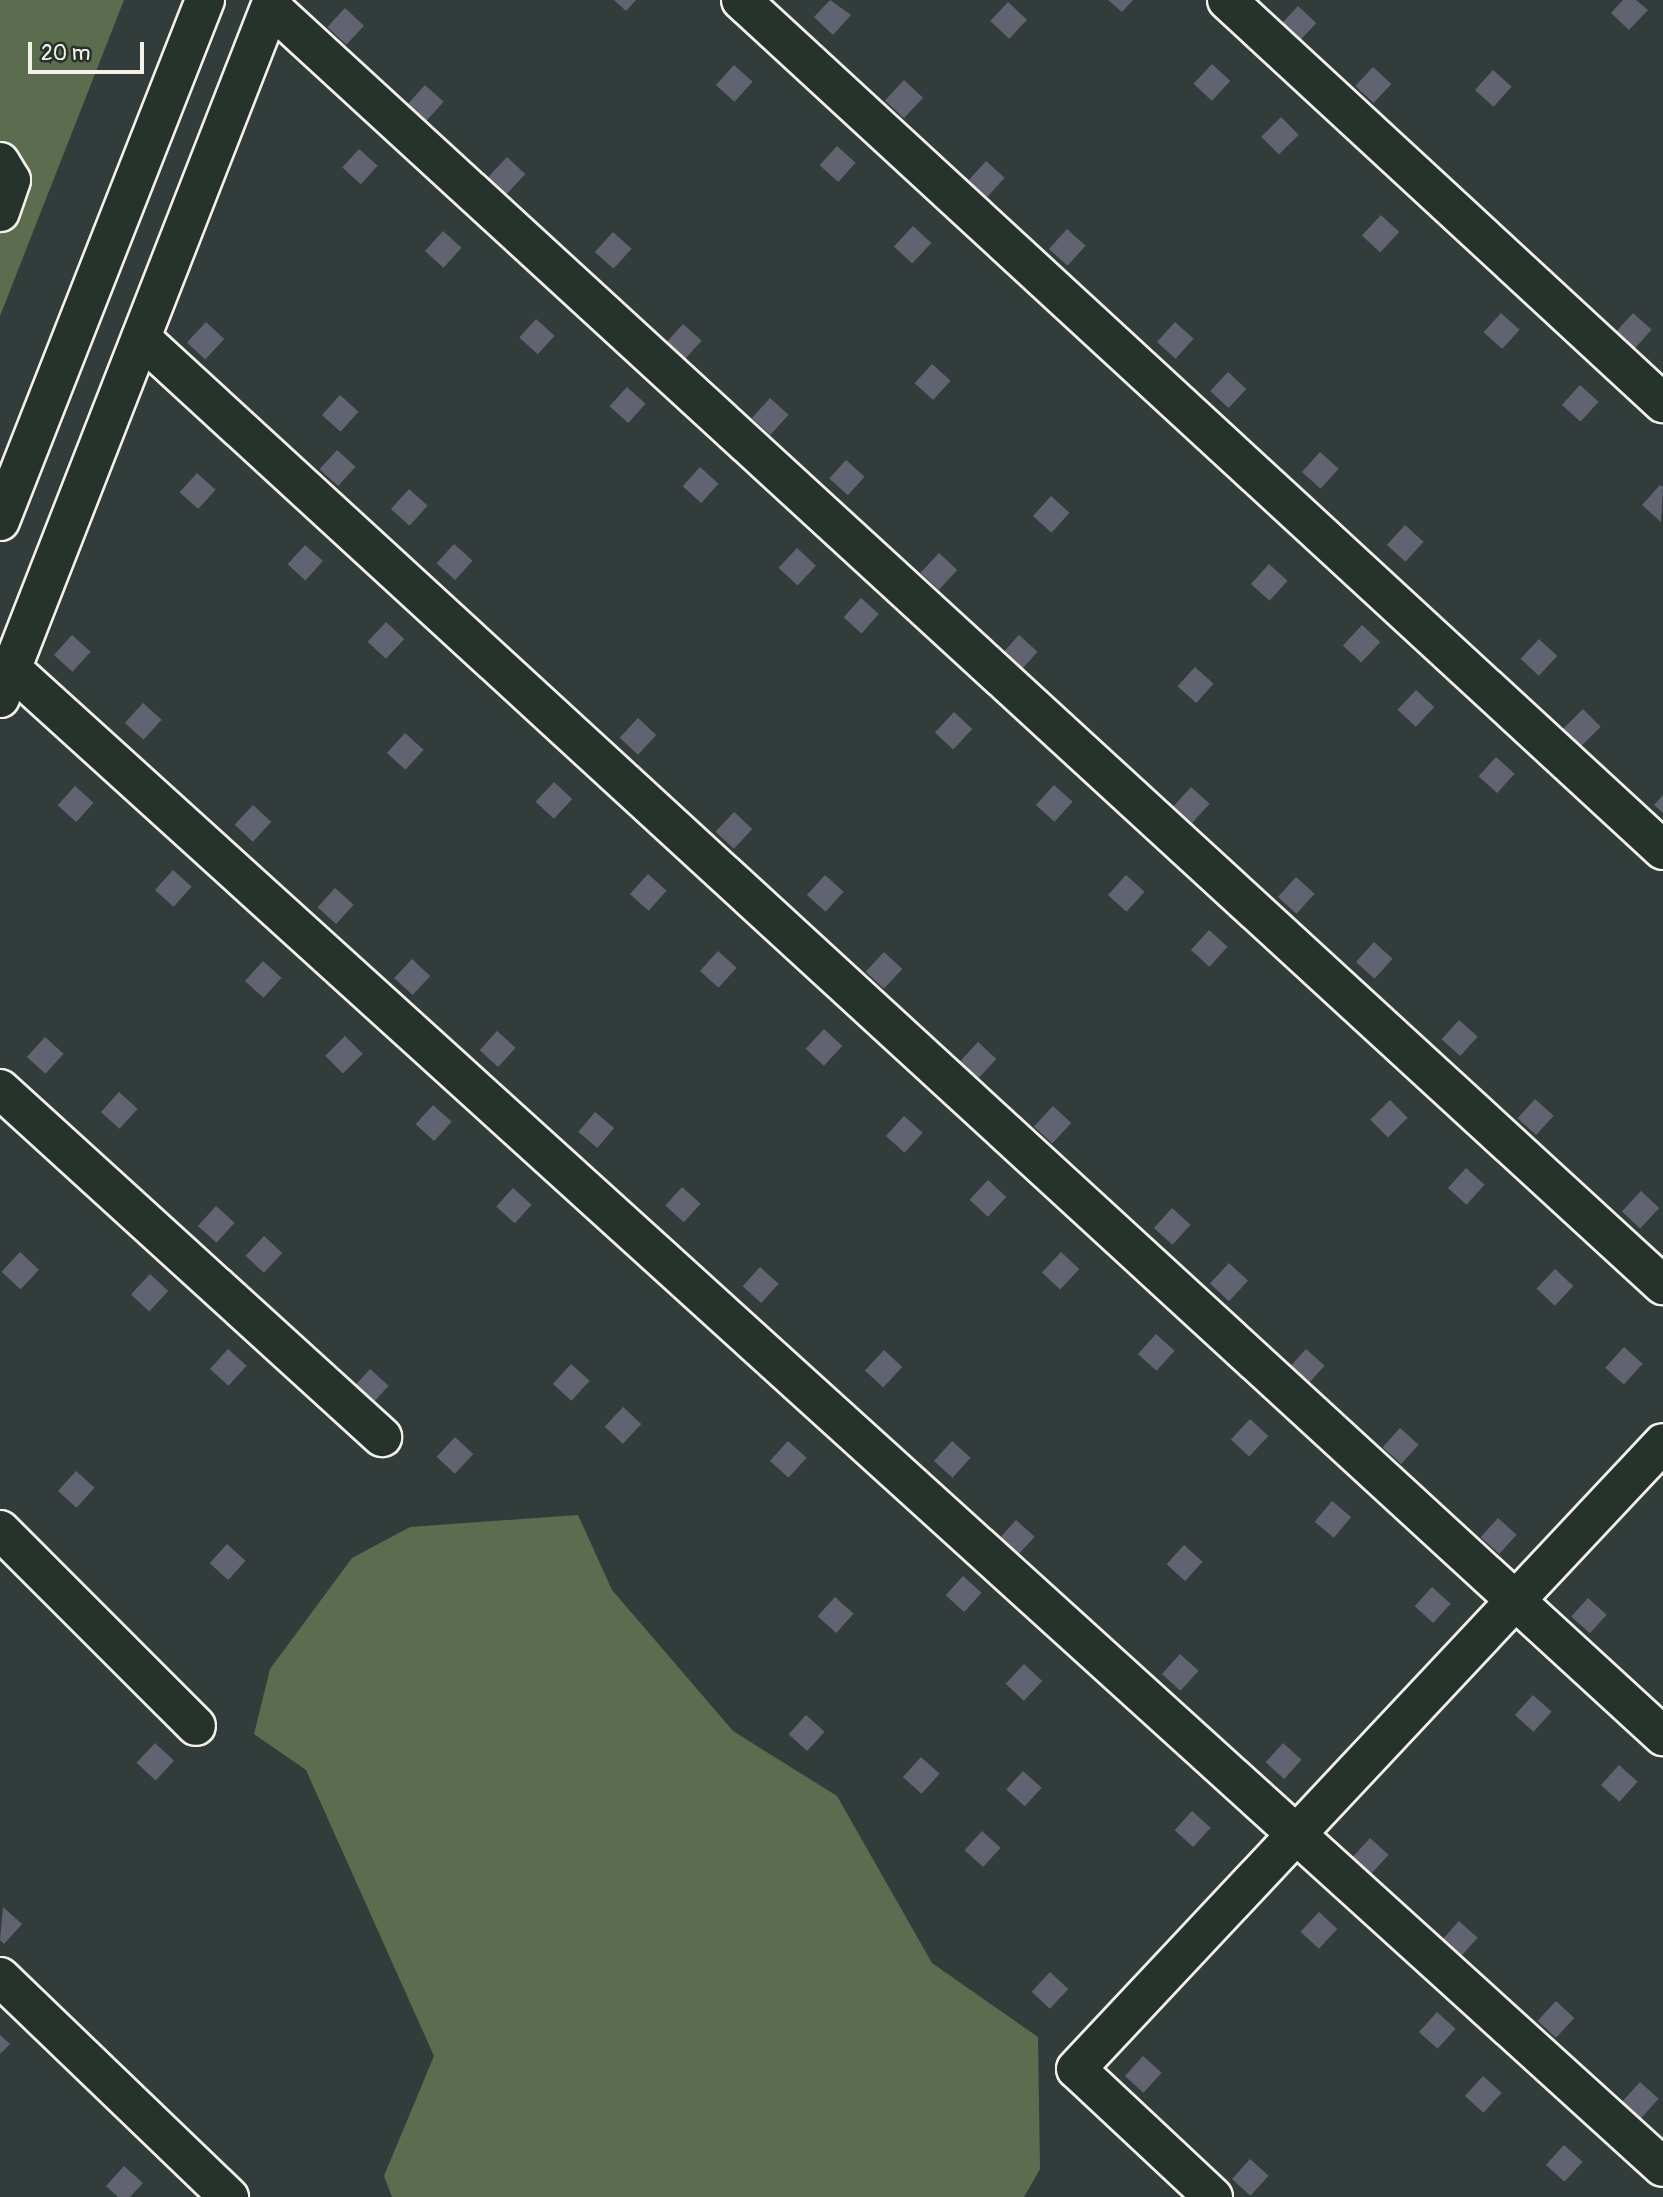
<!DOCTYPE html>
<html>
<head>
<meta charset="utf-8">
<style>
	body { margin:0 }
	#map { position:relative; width:1663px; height:2197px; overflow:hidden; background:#323d3b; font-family:Pangolin,sans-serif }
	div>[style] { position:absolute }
	.green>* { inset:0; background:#5c6c4e }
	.building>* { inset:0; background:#626371; transform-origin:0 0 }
	.roads { filter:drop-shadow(2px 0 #f4f1e8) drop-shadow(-2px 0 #f4f1e8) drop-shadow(0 2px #f4f1e8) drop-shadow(0 -2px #f4f1e8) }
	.minor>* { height:38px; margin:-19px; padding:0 19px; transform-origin:19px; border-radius:19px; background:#26332d }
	span { translate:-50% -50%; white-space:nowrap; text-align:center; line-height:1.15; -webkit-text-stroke:6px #26332d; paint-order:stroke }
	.scale { position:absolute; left:28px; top:42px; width:116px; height:32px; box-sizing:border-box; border:4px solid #f4f1e8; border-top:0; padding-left:9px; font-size:21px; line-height:24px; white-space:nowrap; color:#f4f1e8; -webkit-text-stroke:5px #26332d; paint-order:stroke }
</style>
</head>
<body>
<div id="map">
	<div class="green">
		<div style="clip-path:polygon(0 0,124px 0,0 316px)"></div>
		<div style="clip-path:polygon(578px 1515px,612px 1590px,733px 1731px,837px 1796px,932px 1963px,1038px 2037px,1040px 2169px,1024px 2197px,392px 2197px,384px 2176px,434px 2056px,306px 1770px,254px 1734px,270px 1669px,352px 1558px,410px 1527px)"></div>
	</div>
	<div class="building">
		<div style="clip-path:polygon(614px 0,636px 0,626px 11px)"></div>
		<div style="clip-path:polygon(830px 0,851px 15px,833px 35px,814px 17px)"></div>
		<div style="clip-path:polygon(1108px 0,1133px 0,1122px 12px)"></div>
		<div style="clip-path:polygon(1623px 0,1636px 0,1648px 10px,1629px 30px,1611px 13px)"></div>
		<div style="left:1008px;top:2px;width:26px;height:26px;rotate:43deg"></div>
		<div style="left:1298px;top:6px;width:25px;height:26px;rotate:43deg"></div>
		<div style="left:345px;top:8px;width:26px;height:26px;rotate:43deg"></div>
		<div style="left:1212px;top:64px;width:25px;height:27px;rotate:43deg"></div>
		<div style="left:734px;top:65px;width:25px;height:27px;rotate:42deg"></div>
		<div style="left:1373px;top:67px;width:25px;height:26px;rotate:43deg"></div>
		<div style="left:1493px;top:70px;width:25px;height:27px;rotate:42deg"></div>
		<div style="left:904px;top:80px;width:26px;height:28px;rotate:43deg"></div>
		<div style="left:425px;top:85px;width:25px;height:27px;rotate:42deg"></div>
		<div style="left:1281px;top:117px;width:25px;height:28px;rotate:45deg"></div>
		<div style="left:837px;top:146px;width:25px;height:26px;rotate:42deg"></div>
		<div style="left:359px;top:149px;width:25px;height:25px;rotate:42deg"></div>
		<div style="left:507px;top:157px;width:25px;height:28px;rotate:43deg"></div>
		<div style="left:986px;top:161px;width:25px;height:26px;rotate:42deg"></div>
		<div style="left:1381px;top:215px;width:25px;height:28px;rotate:43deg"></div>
		<div style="left:913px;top:226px;width:25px;height:28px;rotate:43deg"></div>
		<div style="left:1067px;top:229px;width:25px;height:27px;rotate:42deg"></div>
		<div style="left:443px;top:231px;width:25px;height:27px;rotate:42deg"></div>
		<div style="left:613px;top:232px;width:25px;height:27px;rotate:42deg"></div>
		<div style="left:1501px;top:313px;width:25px;height:26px;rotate:42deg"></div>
		<div style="left:1633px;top:313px;width:25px;height:27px;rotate:42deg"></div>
		<div style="left:536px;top:319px;width:25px;height:25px;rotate:42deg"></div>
		<div style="left:206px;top:322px;width:25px;height:28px;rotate:43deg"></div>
		<div style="left:1175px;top:322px;width:25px;height:27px;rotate:42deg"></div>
		<div style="left:683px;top:324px;width:25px;height:26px;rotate:42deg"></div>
		<div style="left:932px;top:364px;width:25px;height:26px;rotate:42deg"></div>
		<div style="left:1228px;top:372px;width:25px;height:26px;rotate:43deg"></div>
		<div style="left:1580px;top:385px;width:25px;height:27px;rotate:42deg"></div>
		<div style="left:627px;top:387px;width:25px;height:26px;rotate:42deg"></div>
		<div style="left:340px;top:395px;width:25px;height:27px;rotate:42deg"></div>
		<div style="left:770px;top:398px;width:25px;height:27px;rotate:42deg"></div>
		<div style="left:337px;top:450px;width:25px;height:26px;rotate:42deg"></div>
		<div style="left:1320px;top:452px;width:25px;height:27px;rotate:42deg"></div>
		<div style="left:846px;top:460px;width:25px;height:25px;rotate:42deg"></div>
		<div style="left:700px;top:467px;width:25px;height:26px;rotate:42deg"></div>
		<div style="left:197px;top:473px;width:25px;height:26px;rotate:42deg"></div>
		<div style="clip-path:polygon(1660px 485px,1663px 487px,1661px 522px,1642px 505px)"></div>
		<div style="left:409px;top:489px;width:25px;height:27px;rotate:42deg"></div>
		<div style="left:1051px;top:496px;width:25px;height:27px;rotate:42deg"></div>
		<div style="left:1405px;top:525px;width:25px;height:27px;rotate:42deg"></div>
		<div style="left:454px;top:544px;width:25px;height:26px;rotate:42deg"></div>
		<div style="left:305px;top:545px;width:24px;height:26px;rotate:42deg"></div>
		<div style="left:797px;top:548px;width:26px;height:27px;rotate:43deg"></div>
		<div style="left:939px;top:553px;width:25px;height:27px;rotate:43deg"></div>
		<div style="left:1269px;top:564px;width:25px;height:27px;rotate:42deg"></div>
		<div style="left:861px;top:598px;width:24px;height:26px;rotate:42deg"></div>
		<div style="left:386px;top:622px;width:25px;height:27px;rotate:43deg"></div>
		<div style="left:1362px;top:625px;width:25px;height:28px;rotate:43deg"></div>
		<div style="left:72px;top:635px;width:25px;height:27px;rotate:42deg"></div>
		<div style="left:1019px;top:635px;width:25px;height:27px;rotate:42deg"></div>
		<div style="left:1539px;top:639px;width:25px;height:27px;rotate:43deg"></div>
		<div style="left:1195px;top:667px;width:25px;height:26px;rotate:42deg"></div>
		<div style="left:1416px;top:690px;width:25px;height:27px;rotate:43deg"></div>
		<div style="left:143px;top:703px;width:25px;height:27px;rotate:42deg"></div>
		<div style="left:1583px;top:709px;width:25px;height:28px;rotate:45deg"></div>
		<div style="left:954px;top:712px;width:25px;height:28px;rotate:43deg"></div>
		<div style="left:638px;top:718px;width:25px;height:27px;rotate:43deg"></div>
		<div style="left:405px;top:733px;width:25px;height:27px;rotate:42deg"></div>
		<div style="left:1496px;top:757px;width:25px;height:26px;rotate:42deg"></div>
		<div style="left:554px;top:782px;width:25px;height:27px;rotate:43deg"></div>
		<div style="left:1054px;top:785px;width:25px;height:27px;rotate:42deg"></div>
		<div style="left:75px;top:786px;width:25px;height:26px;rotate:42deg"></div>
		<div style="left:1191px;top:787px;width:25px;height:26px;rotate:42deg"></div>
		<div style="clip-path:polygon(1663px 795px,1663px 813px,1654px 805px)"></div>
		<div style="left:253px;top:805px;width:25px;height:27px;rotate:43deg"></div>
		<div style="left:734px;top:812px;width:25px;height:27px;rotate:43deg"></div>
		<div style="left:173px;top:870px;width:25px;height:27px;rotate:42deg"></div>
		<div style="left:648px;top:874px;width:25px;height:27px;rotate:42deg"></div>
		<div style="left:825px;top:875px;width:25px;height:27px;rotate:42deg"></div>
		<div style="left:1126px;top:875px;width:25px;height:27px;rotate:42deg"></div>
		<div style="left:1296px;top:877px;width:25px;height:27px;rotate:42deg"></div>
		<div style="left:335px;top:888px;width:25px;height:26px;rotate:42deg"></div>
		<div style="left:1209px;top:930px;width:25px;height:27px;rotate:42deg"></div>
		<div style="left:1374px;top:942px;width:25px;height:27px;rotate:42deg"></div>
		<div style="left:718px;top:951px;width:25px;height:27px;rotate:42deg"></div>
		<div style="left:884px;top:952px;width:25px;height:27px;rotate:43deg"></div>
		<div style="left:412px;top:959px;width:25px;height:26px;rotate:43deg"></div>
		<div style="left:263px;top:961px;width:25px;height:27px;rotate:42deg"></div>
		<div style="left:1459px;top:1020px;width:25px;height:26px;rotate:42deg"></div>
		<div style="left:824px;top:1029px;width:25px;height:27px;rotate:43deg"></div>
		<div style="left:497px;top:1031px;width:25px;height:26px;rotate:42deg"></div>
		<div style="left:345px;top:1036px;width:25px;height:28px;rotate:45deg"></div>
		<div style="left:45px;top:1037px;width:25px;height:27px;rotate:42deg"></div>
		<div style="left:978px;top:1042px;width:25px;height:27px;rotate:43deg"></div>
		<div style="left:119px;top:1092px;width:25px;height:27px;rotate:42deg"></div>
		<div style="left:1535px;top:1099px;width:25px;height:26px;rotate:42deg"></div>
		<div style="left:1390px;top:1100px;width:25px;height:28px;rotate:45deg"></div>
		<div style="left:433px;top:1105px;width:25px;height:26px;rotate:42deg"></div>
		<div style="left:1053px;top:1106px;width:25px;height:28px;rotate:43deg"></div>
		<div style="left:595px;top:1112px;width:25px;height:26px;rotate:40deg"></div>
		<div style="left:904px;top:1116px;width:25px;height:27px;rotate:42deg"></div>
		<div style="left:1466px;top:1168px;width:25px;height:27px;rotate:42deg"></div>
		<div style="left:988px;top:1180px;width:25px;height:27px;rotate:43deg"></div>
		<div style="left:682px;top:1187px;width:25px;height:25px;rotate:42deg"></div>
		<div style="left:513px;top:1188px;width:25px;height:25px;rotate:42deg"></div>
		<div style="left:1641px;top:1191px;width:25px;height:28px;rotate:43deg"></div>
		<div style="left:216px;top:1206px;width:25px;height:27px;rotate:42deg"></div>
		<div style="left:1172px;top:1208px;width:25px;height:27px;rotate:42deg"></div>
		<div style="left:264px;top:1236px;width:25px;height:27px;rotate:43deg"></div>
		<div style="left:20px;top:1252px;width:26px;height:27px;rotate:43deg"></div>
		<div style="left:1061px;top:1252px;width:25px;height:28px;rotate:43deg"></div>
		<div style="left:1229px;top:1263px;width:26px;height:28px;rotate:43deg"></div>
		<div style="left:760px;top:1267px;width:25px;height:26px;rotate:42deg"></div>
		<div style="left:1555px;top:1269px;width:25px;height:27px;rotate:43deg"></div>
		<div style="left:150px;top:1274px;width:25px;height:28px;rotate:43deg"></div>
		<div style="left:1156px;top:1334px;width:25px;height:27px;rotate:42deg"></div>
		<div style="left:1624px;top:1347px;width:25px;height:28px;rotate:42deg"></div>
		<div style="left:228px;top:1349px;width:25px;height:27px;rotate:42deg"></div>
		<div style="left:1306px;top:1349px;width:25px;height:26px;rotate:42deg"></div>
		<div style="left:884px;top:1350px;width:25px;height:28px;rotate:43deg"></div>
		<div style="left:571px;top:1364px;width:25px;height:27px;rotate:42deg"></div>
		<div style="left:370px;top:1369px;width:25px;height:27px;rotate:42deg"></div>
		<div style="left:623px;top:1407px;width:25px;height:27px;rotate:43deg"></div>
		<div style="left:1250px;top:1419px;width:25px;height:28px;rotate:43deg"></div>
		<div style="left:1400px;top:1428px;width:25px;height:26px;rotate:42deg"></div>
		<div style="left:455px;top:1437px;width:25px;height:27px;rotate:43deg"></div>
		<div style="left:788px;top:1441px;width:25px;height:27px;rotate:42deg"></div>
		<div style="left:952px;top:1441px;width:25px;height:27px;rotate:42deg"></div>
		<div style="left:76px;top:1471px;width:25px;height:27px;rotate:42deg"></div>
		<div style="left:1332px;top:1501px;width:25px;height:27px;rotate:40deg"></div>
		<div style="left:1498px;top:1518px;width:25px;height:26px;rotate:42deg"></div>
		<div style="left:1016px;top:1520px;width:25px;height:26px;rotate:42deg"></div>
		<div style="left:227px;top:1544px;width:25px;height:26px;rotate:42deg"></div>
		<div style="left:1184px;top:1545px;width:25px;height:26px;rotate:42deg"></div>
		<div style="left:963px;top:1576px;width:25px;height:26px;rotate:42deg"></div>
		<div style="left:1432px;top:1587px;width:25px;height:26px;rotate:42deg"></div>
		<div style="left:835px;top:1597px;width:25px;height:26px;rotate:42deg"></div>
		<div style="left:1588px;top:1598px;width:25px;height:25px;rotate:42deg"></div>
		<div style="left:1180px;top:1654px;width:25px;height:27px;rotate:42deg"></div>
		<div style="left:1024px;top:1664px;width:25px;height:27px;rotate:43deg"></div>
		<div style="left:1533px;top:1695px;width:25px;height:27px;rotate:42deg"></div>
		<div style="left:806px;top:1715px;width:25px;height:26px;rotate:42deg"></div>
		<div style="left:155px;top:1743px;width:26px;height:27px;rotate:43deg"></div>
		<div style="left:1283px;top:1743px;width:25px;height:26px;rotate:42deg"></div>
		<div style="left:921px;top:1757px;width:25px;height:27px;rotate:42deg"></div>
		<div style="left:1619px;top:1765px;width:25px;height:27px;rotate:42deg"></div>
		<div style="left:1023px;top:1771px;width:25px;height:25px;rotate:42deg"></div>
		<div style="left:1192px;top:1811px;width:25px;height:26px;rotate:42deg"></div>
		<div style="left:982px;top:1831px;width:25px;height:26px;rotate:42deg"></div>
		<div style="left:1370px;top:1838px;width:25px;height:27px;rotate:42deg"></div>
		<div style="clip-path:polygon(3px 1907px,22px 1924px,4px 1944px,0 1940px)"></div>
		<div style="left:1319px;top:1912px;width:25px;height:27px;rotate:43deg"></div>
		<div style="left:1459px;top:1921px;width:25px;height:27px;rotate:42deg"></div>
		<div style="left:1050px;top:1972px;width:25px;height:27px;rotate:43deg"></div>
		<div style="left:1556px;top:2001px;width:25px;height:27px;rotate:43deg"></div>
		<div style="left:1437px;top:2012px;width:25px;height:27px;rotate:42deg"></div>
		<div style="clip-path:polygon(0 2035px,10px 2044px,0 2054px)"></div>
		<div style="left:1143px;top:2056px;width:25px;height:27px;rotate:42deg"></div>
		<div style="left:1483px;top:2076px;width:25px;height:27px;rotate:42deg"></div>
		<div style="left:1640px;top:2082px;width:25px;height:27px;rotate:42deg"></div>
		<div style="left:1564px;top:2145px;width:25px;height:27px;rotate:42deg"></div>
		<div style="left:1250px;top:2159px;width:25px;height:27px;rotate:42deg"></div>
		<div style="clip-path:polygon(124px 2166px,143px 2183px,130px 2197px,118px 2197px,106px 2186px)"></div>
	</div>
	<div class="roads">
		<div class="minor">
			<div style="left:741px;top:0;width:1254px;rotate:42.67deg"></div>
			<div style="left:1227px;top:0;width:594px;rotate:42.75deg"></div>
			<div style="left:271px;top:7px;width:1890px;rotate:42.56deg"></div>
			<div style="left:0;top:162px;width:21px;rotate:59deg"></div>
			<div style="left:11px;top:180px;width:34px;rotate:109deg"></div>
			<div style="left:141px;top:338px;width:2067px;rotate:42.57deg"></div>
			<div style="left:0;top:521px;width:560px;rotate:-68.52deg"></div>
			<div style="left:12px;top:669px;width:2229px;rotate:42.22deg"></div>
			<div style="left:0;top:698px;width:749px;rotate:-68.64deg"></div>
			<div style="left:0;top:1089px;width:517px;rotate:42.33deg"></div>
			<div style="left:0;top:1530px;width:277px;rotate:45deg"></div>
			<div style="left:0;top:1977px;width:318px;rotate:43.9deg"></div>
			<div style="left:1213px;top:2197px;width:187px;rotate:-136.9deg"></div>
			<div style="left:1076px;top:2069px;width:858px;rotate:-46.84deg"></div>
		</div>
	</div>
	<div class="scale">20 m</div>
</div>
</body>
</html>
